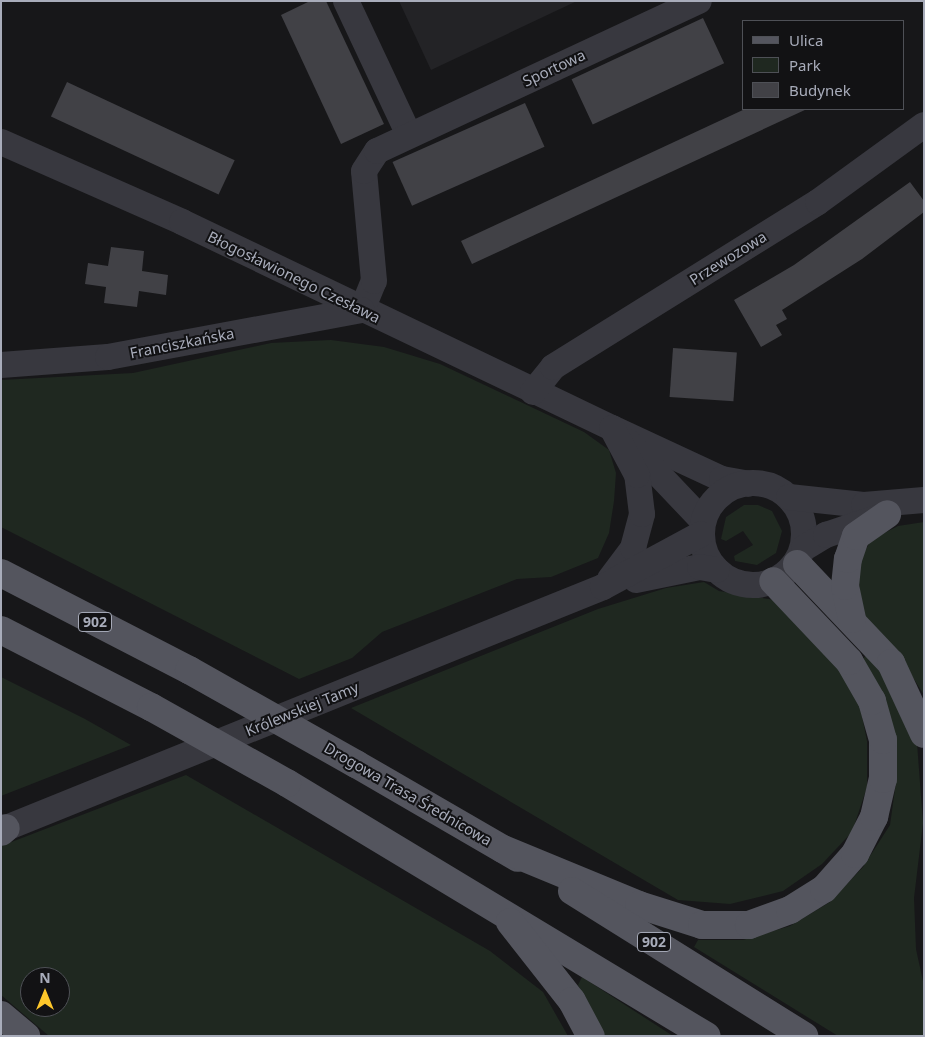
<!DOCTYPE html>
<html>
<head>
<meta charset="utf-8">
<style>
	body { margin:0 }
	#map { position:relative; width:925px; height:1037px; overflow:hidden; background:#171719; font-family:"Noto Sans",sans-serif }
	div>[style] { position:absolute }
	.built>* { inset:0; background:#232326 }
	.green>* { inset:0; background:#1f2820 }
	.building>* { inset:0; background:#414146; transform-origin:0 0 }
	.minor>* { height:26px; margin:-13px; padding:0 13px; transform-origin:13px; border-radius:13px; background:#38383f }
	.minor>.ring { margin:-13px; padding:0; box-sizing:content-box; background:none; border:26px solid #38383f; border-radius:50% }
	.major>* { height:28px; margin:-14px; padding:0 14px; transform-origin:14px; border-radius:14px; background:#54555e }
	.major-bridge>* { height:28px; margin:-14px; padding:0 14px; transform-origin:14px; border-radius:14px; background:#54555e }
	span { translate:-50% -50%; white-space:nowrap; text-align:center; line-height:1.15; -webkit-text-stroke:4px #121214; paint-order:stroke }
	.shield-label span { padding:1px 4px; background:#121214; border:1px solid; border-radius:4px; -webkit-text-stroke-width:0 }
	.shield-label { font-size:14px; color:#a8acba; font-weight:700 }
	.street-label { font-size:15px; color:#a8acba }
	.frame { position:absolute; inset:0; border:2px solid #a8acba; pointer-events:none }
	.legend { position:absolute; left:742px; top:20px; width:162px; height:90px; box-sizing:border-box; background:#121214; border:1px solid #4e5056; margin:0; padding:6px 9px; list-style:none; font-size:15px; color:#a8acba }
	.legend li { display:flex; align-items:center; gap:10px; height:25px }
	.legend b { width:25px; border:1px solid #4e5056 }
	.north { position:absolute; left:20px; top:967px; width:50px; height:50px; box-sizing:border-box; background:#121214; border:1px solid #4e5056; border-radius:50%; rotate:0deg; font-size:14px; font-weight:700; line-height:20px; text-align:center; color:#a8acba }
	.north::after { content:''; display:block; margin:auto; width:18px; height:22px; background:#fdc72b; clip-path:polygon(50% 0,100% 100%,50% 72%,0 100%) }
</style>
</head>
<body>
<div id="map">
	<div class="built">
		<div style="clip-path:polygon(399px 1px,577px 1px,431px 70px)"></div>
	</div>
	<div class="green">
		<div style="clip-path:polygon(331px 340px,384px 347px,440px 364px,584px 432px,609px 450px,616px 473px,614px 501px,609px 533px,598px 558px,551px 577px,517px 579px,382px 632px,352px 658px,299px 679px,1px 527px,1px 380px,133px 373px,271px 343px)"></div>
		<div style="clip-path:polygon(744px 505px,758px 505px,772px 511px,782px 531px,776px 553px,757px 565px,735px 561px,734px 556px,753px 545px,743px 531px,726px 541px,721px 539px,726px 517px)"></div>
		<div style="clip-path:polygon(924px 522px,924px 695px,905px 665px,863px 619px,857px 566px,871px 540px,898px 526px)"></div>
		<div style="clip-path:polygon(704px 582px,719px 591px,775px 600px,824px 647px,858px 696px,867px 741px,867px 787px,852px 832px,822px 864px,783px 891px,730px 904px,678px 900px,351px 708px,598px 609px,666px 588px)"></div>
		<div style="clip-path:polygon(867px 654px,904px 704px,917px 743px,923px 823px,914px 898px,916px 949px,924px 986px,924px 1036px,838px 1036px,694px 947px,698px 940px,743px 940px,790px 926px,830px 902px,863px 867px,890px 825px,897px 775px,895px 736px,862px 660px)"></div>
		<div style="clip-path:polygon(1px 677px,85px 719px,131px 745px,1px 796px)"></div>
		<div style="clip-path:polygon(evenodd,186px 775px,490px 951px,543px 992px,568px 1036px,49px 1036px,1px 995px,1px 846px,186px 775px,30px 977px,60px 977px,60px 1007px,30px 1007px,30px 977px)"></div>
		<div style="clip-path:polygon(582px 977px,673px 1036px,604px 1036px,578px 985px)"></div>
	</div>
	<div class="building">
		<div style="clip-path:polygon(310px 1px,326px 1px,384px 124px,341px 144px,281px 15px)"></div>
		<div style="left:703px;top:18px;width:50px;height:145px;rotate:65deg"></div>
		<div style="left:67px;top:82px;width:185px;height:38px;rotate:25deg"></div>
		<div style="left:525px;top:103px;width:48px;height:145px;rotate:66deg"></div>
		<div style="clip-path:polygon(745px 109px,807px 109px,472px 264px,461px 241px)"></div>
		<div style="clip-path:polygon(910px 182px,924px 201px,924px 212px,862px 259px,782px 310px,787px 319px,776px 325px,782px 335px,761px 347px,734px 300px,794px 265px)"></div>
		<div style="clip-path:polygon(111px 247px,144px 251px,142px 271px,168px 275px,166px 295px,139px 291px,137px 307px,104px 303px,106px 287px,85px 284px,88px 263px,108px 266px)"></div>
		<div style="left:673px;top:348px;width:64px;height:49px;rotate:4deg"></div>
	</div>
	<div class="minor">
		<div style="left:346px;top:1px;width:148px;rotate:64.8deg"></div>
		<div style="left:1px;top:142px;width:198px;rotate:23.8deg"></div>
		<div style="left:182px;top:222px;width:477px;rotate:25.6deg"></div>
		<div style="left:612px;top:428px;width:121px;rotate:24.9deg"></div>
		<div style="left:722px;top:479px;width:27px;rotate:10deg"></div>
		<div style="left:362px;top:310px;width:31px;rotate:-68deg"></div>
		<div style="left:374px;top:281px;width:110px;rotate:-95.2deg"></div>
		<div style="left:364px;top:171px;width:24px;rotate:-57deg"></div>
		<div style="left:377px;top:151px;width:355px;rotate:-25deg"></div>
		<div style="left:1px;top:365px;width:107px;rotate:-4.3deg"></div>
		<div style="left:108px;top:357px;width:258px;rotate:-10.5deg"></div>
		<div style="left:533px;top:392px;width:32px;rotate:-51deg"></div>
		<div style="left:553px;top:367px;width:312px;rotate:-31.9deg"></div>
		<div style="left:818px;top:202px;width:131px;rotate:-36deg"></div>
		<div style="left:628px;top:442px;width:109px;rotate:46.5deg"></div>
		<div class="ring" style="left:702px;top:483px;width:76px;height:76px"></div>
		<div style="left:789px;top:497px;width:75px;rotate:6.1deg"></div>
		<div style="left:864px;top:505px;width:60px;rotate:-4.8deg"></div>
		<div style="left:804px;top:548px;width:26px;rotate:-31deg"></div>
		<div style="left:826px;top:535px;width:56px;rotate:-18.8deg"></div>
		<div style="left:610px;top:579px;width:39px;rotate:-53deg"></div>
		<div style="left:633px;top:548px;width:35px;rotate:-75deg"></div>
		<div style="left:642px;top:514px;width:39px;rotate:-97deg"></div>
		<div style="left:637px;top:475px;width:53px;rotate:-118deg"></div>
		<div style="left:636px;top:580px;width:65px;rotate:-11.5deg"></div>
		<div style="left:700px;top:567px;width:17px;rotate:10deg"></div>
		<div style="left:1px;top:830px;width:649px;rotate:-21.98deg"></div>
		<div style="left:603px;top:587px;width:111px;rotate:-28.4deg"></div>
	</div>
	<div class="major">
		<div style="left:797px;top:564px;width:137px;rotate:46.5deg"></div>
		<div style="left:891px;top:663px;width:78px;rotate:65.1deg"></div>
		<div style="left:1px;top:573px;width:212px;rotate:27.3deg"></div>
		<div style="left:852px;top:619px;width:34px;rotate:-102deg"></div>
		<div style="left:845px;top:586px;width:27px;rotate:-84deg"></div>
		<div style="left:848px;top:559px;width:24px;rotate:-71deg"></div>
		<div style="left:856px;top:536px;width:38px;rotate:-35deg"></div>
		<div style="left:1px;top:630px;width:169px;rotate:27.2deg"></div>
		<div style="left:356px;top:764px;width:187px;rotate:30.1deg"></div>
		<div style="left:287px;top:783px;width:490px;rotate:31.1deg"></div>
		<div style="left:1px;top:832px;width:6px;rotate:-39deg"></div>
		<div style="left:503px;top:849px;width:147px;rotate:22.4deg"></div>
		<div style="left:639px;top:905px;width:66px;rotate:17.6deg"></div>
		<div style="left:702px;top:925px;width:47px"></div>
		<div style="left:749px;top:925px;width:44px;rotate:-20.1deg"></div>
		<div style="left:790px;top:910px;width:40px;rotate:-32deg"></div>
		<div style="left:824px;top:889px;width:47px;rotate:-48.5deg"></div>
		<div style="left:855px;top:854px;width:42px;rotate:-62.8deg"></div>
		<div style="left:874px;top:817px;width:39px;rotate:-77deg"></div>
		<div style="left:883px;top:779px;width:39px;rotate:-90deg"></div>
		<div style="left:883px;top:740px;width:41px;rotate:-105.8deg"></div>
		<div style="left:872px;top:701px;width:46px;rotate:-119.9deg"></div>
		<div style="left:849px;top:661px;width:110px;rotate:-133.5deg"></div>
		<div style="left:572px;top:891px;width:274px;rotate:32deg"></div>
		<div style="left:510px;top:922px;width:100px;rotate:51.9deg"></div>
		<div style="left:572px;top:1001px;width:40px;rotate:62deg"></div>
		<div style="left:1px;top:1015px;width:33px;rotate:40deg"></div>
	</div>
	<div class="major-bridge">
		<div style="left:189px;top:670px;width:192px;rotate:29.4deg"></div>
		<div style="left:151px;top:707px;width:156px;rotate:29.2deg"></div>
	</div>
	<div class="shield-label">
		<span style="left:95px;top:622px">902</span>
		<span style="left:654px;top:942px">902</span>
	</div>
	<div class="street-label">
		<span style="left:554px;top:68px;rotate:-25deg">Sportowa</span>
		<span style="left:728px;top:258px;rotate:-32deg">Przewozowa</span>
		<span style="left:294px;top:277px;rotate:26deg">Błogosławionego Czesława</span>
		<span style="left:182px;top:343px;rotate:-11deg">Franciszkańska</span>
		<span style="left:302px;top:709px;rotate:-22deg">Królewskiej Tamy</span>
		<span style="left:408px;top:794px;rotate:30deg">Drogowa Trasa Średnicowa</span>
	</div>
	<div class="frame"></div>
	<ul class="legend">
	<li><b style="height:6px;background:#54555e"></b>Ulica</li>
	<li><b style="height:14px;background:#1f2820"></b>Park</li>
	<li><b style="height:14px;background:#414146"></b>Budynek</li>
	</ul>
	<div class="north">N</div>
</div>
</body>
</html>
